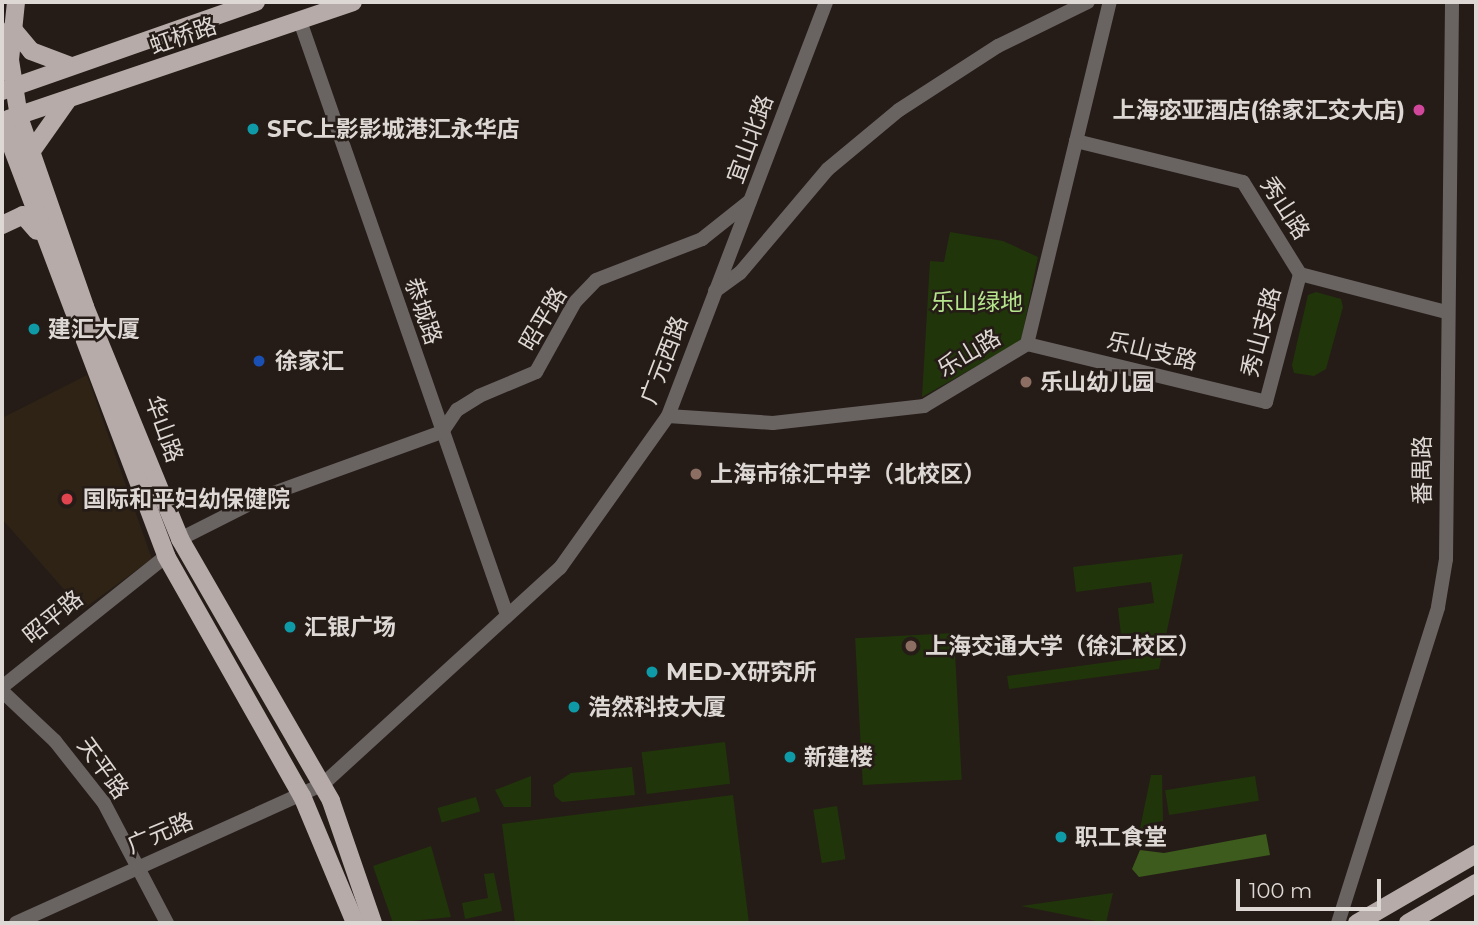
<!DOCTYPE html>
<html>
<head>
<meta charset="utf-8">
<style>
	body { margin:0 }
	#map { position:relative; width:1478px; height:925px; overflow:hidden; background:#251c17; font-family:Montserrat,"Noto Sans SC",sans-serif }
	div>[style] { position:absolute }
	.medical>* { inset:0; background:#2e2315 }
	.green>* { inset:0; background:#21350b; transform-origin:0 0 }
	.forest>* { inset:0; background:#3c5b1c }
	.minor>* { height:14px; margin:-7px; padding:0 7px; transform-origin:7px; border-radius:7px; background:#696462 }
	.major>* { height:18px; margin:-9px; padding:0 9px; transform-origin:9px; border-radius:9px; background:#b6aba8 }
	.dots>* { width:19px; height:19px; translate:-50% -50%; box-sizing:border-box; border:4px solid #251c17; border-radius:50% }
	span { translate:-50% -50%; white-space:nowrap; text-align:center; line-height:1.15; -webkit-text-stroke:5px #251c17; paint-order:stroke }
	.street-label { font-size:23px; color:#ded8d5 }
	.poi-label { font-size:23px; color:#ded8d5; font-weight:700 }
	.right { translate:-100% -50%; text-align:right }
	.left { translate:0 -50%; text-align:left }
	.park-label { font-size:23px; color:#b5e58c }
	.frame { position:absolute; inset:0; border:4px solid #ded8d5; pointer-events:none }
	.scale { position:absolute; left:1236px; top:879px; width:145px; height:32px; box-sizing:border-box; border:4px solid #ded8d5; border-top:0; padding-left:9px; font-size:21px; line-height:24px; white-space:nowrap; color:#ded8d5; -webkit-text-stroke:5px #251c17; paint-order:stroke }
</style>
</head>
<body>
<div id="map">
	<div class="medical">
		<div style="clip-path:polygon(87px 375px,152px 559px,82px 610px,2px 519px,2px 418px)"></div>
	</div>
	<div class="green">
		<div style="clip-path:polygon(950px 232px,1003px 241px,1038px 257px,1021px 341px,922px 397px,930px 261px,944px 262px)"></div>
		<div style="clip-path:polygon(1316px 292px,1341px 299px,1343px 307px,1326px 369px,1314px 376px,1294px 373px,1292px 365px,1308px 295px)"></div>
		<div style="clip-path:polygon(1183px 554px,1159px 669px,1009px 689px,1007px 676px,1145px 657px,1141px 632px,1121px 635px,1118px 608px,1154px 603px,1151px 582px,1076px 592px,1073px 567px)"></div>
		<div style="left:954px;top:633px;width:147px;height:99px;rotate:87deg"></div>
		<div style="left:725px;top:742px;width:42px;height:84px;rotate:83deg"></div>
		<div style="clip-path:polygon(632px 767px,635px 795px,562px 802px,555px 796px,553px 785px,571px 773px)"></div>
		<div style="clip-path:polygon(1151px 775px,1162px 775px,1163px 821px,1151px 823px,1152px 836px,1138px 838px)"></div>
		<div style="clip-path:polygon(531px 776px,531px 807px,504px 807px,495px 790px)"></div>
		<div style="left:1255px;top:776px;width:25px;height:91px;rotate:81deg"></div>
		<div style="clip-path:polygon(733px 795px,749px 923px,515px 923px,502px 824px)"></div>
		<div style="left:476px;top:797px;width:15px;height:40px;rotate:74deg"></div>
		<div style="left:837px;top:806px;width:54px;height:24px;rotate:81deg"></div>
		<div style="clip-path:polygon(431px 846px,451px 917px,393px 923px,373px 866px)"></div>
		<div style="clip-path:polygon(494px 873px,502px 911px,465px 919px,462px 903px,488px 898px,484px 874px)"></div>
		<div style="clip-path:polygon(1113px 893px,1106px 923px,1021px 906px)"></div>
	</div>
	<div class="forest">
		<div style="clip-path:polygon(1266px 834px,1270px 855px,1139px 877px,1132px 869px,1140px 850px,1164px 853px)"></div>
	</div>
	<div class="minor">
		<div style="left:300px;top:21px;width:629px;rotate:70.79deg"></div>
		<div style="left:1076px;top:141px;width:172px;rotate:13.8deg"></div>
		<div style="left:1243px;top:182px;width:108px;rotate:58.2deg"></div>
		<div style="left:1300px;top:274px;width:151px;rotate:14.6deg"></div>
		<div style="left:715px;top:291px;width:31px;rotate:-36deg"></div>
		<div style="left:740px;top:273px;width:136px;rotate:-49.8deg"></div>
		<div style="left:828px;top:169px;width:92px;rotate:-39.7deg"></div>
		<div style="left:899px;top:110px;width:118px;rotate:-32.9deg"></div>
		<div style="left:998px;top:46px;width:100px;rotate:-26.1deg"></div>
		<div style="left:1027px;top:344px;width:246px;rotate:13.6deg"></div>
		<div style="left:1266px;top:402px;width:132px;rotate:-75.1deg"></div>
		<div style="left:668px;top:416px;width:105px;rotate:3.8deg"></div>
		<div style="left:773px;top:423px;width:152px;rotate:-6.4deg"></div>
		<div style="left:924px;top:406px;width:120px;rotate:-31deg"></div>
		<div style="left:1027px;top:344px;width:352px;rotate:-76.4deg"></div>
		<div style="left:180px;top:539px;width:95px;rotate:-26.8deg"></div>
		<div style="left:265px;top:496px;width:188px;rotate:-19.9deg"></div>
		<div style="left:442px;top:432px;width:27px;rotate:-56deg"></div>
		<div style="left:457px;top:410px;width:26px;rotate:-32deg"></div>
		<div style="left:479px;top:396px;width:62px;rotate:-22.8deg"></div>
		<div style="left:536px;top:372px;width:80px;rotate:-60.9deg"></div>
		<div style="left:575px;top:302px;width:30px;rotate:-46deg"></div>
		<div style="left:596px;top:280px;width:114px;rotate:-21.1deg"></div>
		<div style="left:702px;top:239px;width:61px;rotate:-38.4deg"></div>
		<div style="left:2px;top:687px;width:210px;rotate:-38.6deg"></div>
		<div style="left:2px;top:691px;width:73px;rotate:43.3deg"></div>
		<div style="left:55px;top:741px;width:79px;rotate:51.7deg"></div>
		<div style="left:104px;top:803px;width:136px;rotate:62.3deg"></div>
		<div style="left:16px;top:923px;width:336px;rotate:-24.3deg"></div>
		<div style="left:322px;top:785px;width:322px;rotate:-42.4deg"></div>
		<div style="left:560px;top:568px;width:186px;rotate:-54.6deg"></div>
		<div style="left:668px;top:416px;width:443px;rotate:-69.1deg"></div>
		<div style="left:1338px;top:923px;width:331px;rotate:-72.4deg"></div>
		<div style="left:1438px;top:607px;width:49px;rotate:-80.5deg"></div>
		<div style="left:1446px;top:559px;width:557px;rotate:-89.38deg"></div>
	</div>
	<div class="major">
		<div style="left:16px;top:2px;width:58px;rotate:95.9deg"></div>
		<div style="left:10px;top:60px;width:58px;rotate:81deg"></div>
		<div style="left:19px;top:117px;width:201px;rotate:70.8deg"></div>
		<div style="left:85px;top:307px;width:251px;rotate:67.7deg"></div>
		<div style="left:180px;top:539px;width:302px;rotate:60deg"></div>
		<div style="left:331px;top:801px;width:129px;rotate:71deg"></div>
		<div style="left:12px;top:28px;width:30px;rotate:50deg"></div>
		<div style="left:31px;top:51px;width:43px;rotate:20.6deg"></div>
		<div style="left:2px;top:91px;width:269px;rotate:-19.3deg"></div>
		<div style="left:8px;top:119px;width:364px;rotate:-18.7deg"></div>
		<div style="left:2px;top:121px;width:465px;rotate:69.3deg"></div>
		<div style="left:166px;top:556px;width:276px;rotate:60.5deg"></div>
		<div style="left:302px;top:796px;width:138px;rotate:67.3deg"></div>
		<div style="left:31px;top:152px;width:62px;rotate:-54.8deg"></div>
		<div style="left:2px;top:225px;width:23px;rotate:-25deg"></div>
		<div style="left:23px;top:215px;width:21px;rotate:49deg"></div>
		<div style="left:1357px;top:923px;width:138px;rotate:-30.1deg"></div>
		<div style="left:1408px;top:923px;width:79px;rotate:-30.5deg"></div>
	</div>
	<div class="dots">
		<div style="left:1419px;top:110px;background:#d1479c"></div>
		<div style="left:253px;top:129px;background:#0f9aa8"></div>
		<div style="left:34px;top:329px;background:#0f9aa8"></div>
		<div style="left:259px;top:361px;background:#1a4fb4"></div>
		<div style="left:1026px;top:382px;background:#8d6e63"></div>
		<div style="left:696px;top:474px;background:#8d6e63"></div>
		<div style="left:67px;top:499px;background:#e0444e"></div>
		<div style="left:290px;top:627px;background:#0f9aa8"></div>
		<div style="left:911px;top:646px;background:#8d6e63"></div>
		<div style="left:652px;top:672px;background:#0f9aa8"></div>
		<div style="left:574px;top:707px;background:#0f9aa8"></div>
		<div style="left:790px;top:757px;background:#0f9aa8"></div>
		<div style="left:1061px;top:837px;background:#0f9aa8"></div>
	</div>
	<div class="street-label">
		<span style="left:183px;top:36px;rotate:-19deg">虹桥路</span>
		<span style="left:750px;top:139px;rotate:-70deg">宜山北路</span>
		<span style="left:1285px;top:208px;rotate:57deg">秀山路</span>
		<span style="left:423px;top:311px;rotate:71deg">恭城路</span>
		<span style="left:543px;top:319px;rotate:-59deg">昭平路</span>
		<span style="left:1261px;top:332px;rotate:-75deg">秀山支路</span>
		<span style="left:1152px;top:351px;rotate:14deg">乐山支路</span>
		<span style="left:969px;top:353px;rotate:-31deg">乐山路</span>
		<span style="left:664px;top:360px;rotate:-69deg">广元西路</span>
		<span style="left:164px;top:429px;rotate:70deg">华山路</span>
		<span style="left:1422px;top:470px;rotate:-90deg">番禺路</span>
		<span style="left:53px;top:617px;rotate:-39deg">昭平路</span>
		<span style="left:103px;top:768px;rotate:54deg">天平路</span>
		<span style="left:160px;top:833px;rotate:-23deg">广元路</span>
	</div>
	<div class="poi-label">
		<span class="right" style="left:1405px;top:110px">上海宓亚酒店(徐家汇交大店)</span>
		<span class="left" style="left:267px;top:129px">SFC上影影城港汇永华店</span>
		<span class="left" style="left:48px;top:329px">建汇大厦</span>
		<span class="left" style="left:275px;top:361px">徐家汇</span>
		<span class="left" style="left:1040px;top:382px">乐山幼儿园</span>
		<span class="left" style="left:710px;top:474px">上海市徐汇中学（北校区）</span>
		<span class="left" style="left:83px;top:499px">国际和平妇幼保健院</span>
		<span class="left" style="left:304px;top:627px">汇银广场</span>
		<span class="left" style="left:925px;top:646px">上海交通大学（徐汇校区）</span>
		<span class="left" style="left:666px;top:672px">MED-X研究所</span>
		<span class="left" style="left:588px;top:707px">浩然科技大厦</span>
		<span class="left" style="left:804px;top:757px">新建楼</span>
		<span class="left" style="left:1075px;top:837px">职工食堂</span>
	</div>
	<div class="park-label">
		<span style="left:977px;top:302px">乐山绿地</span>
	</div>
	<div class="frame"></div>
	<div class="scale">100 m</div>
</div>
</body>
</html>
